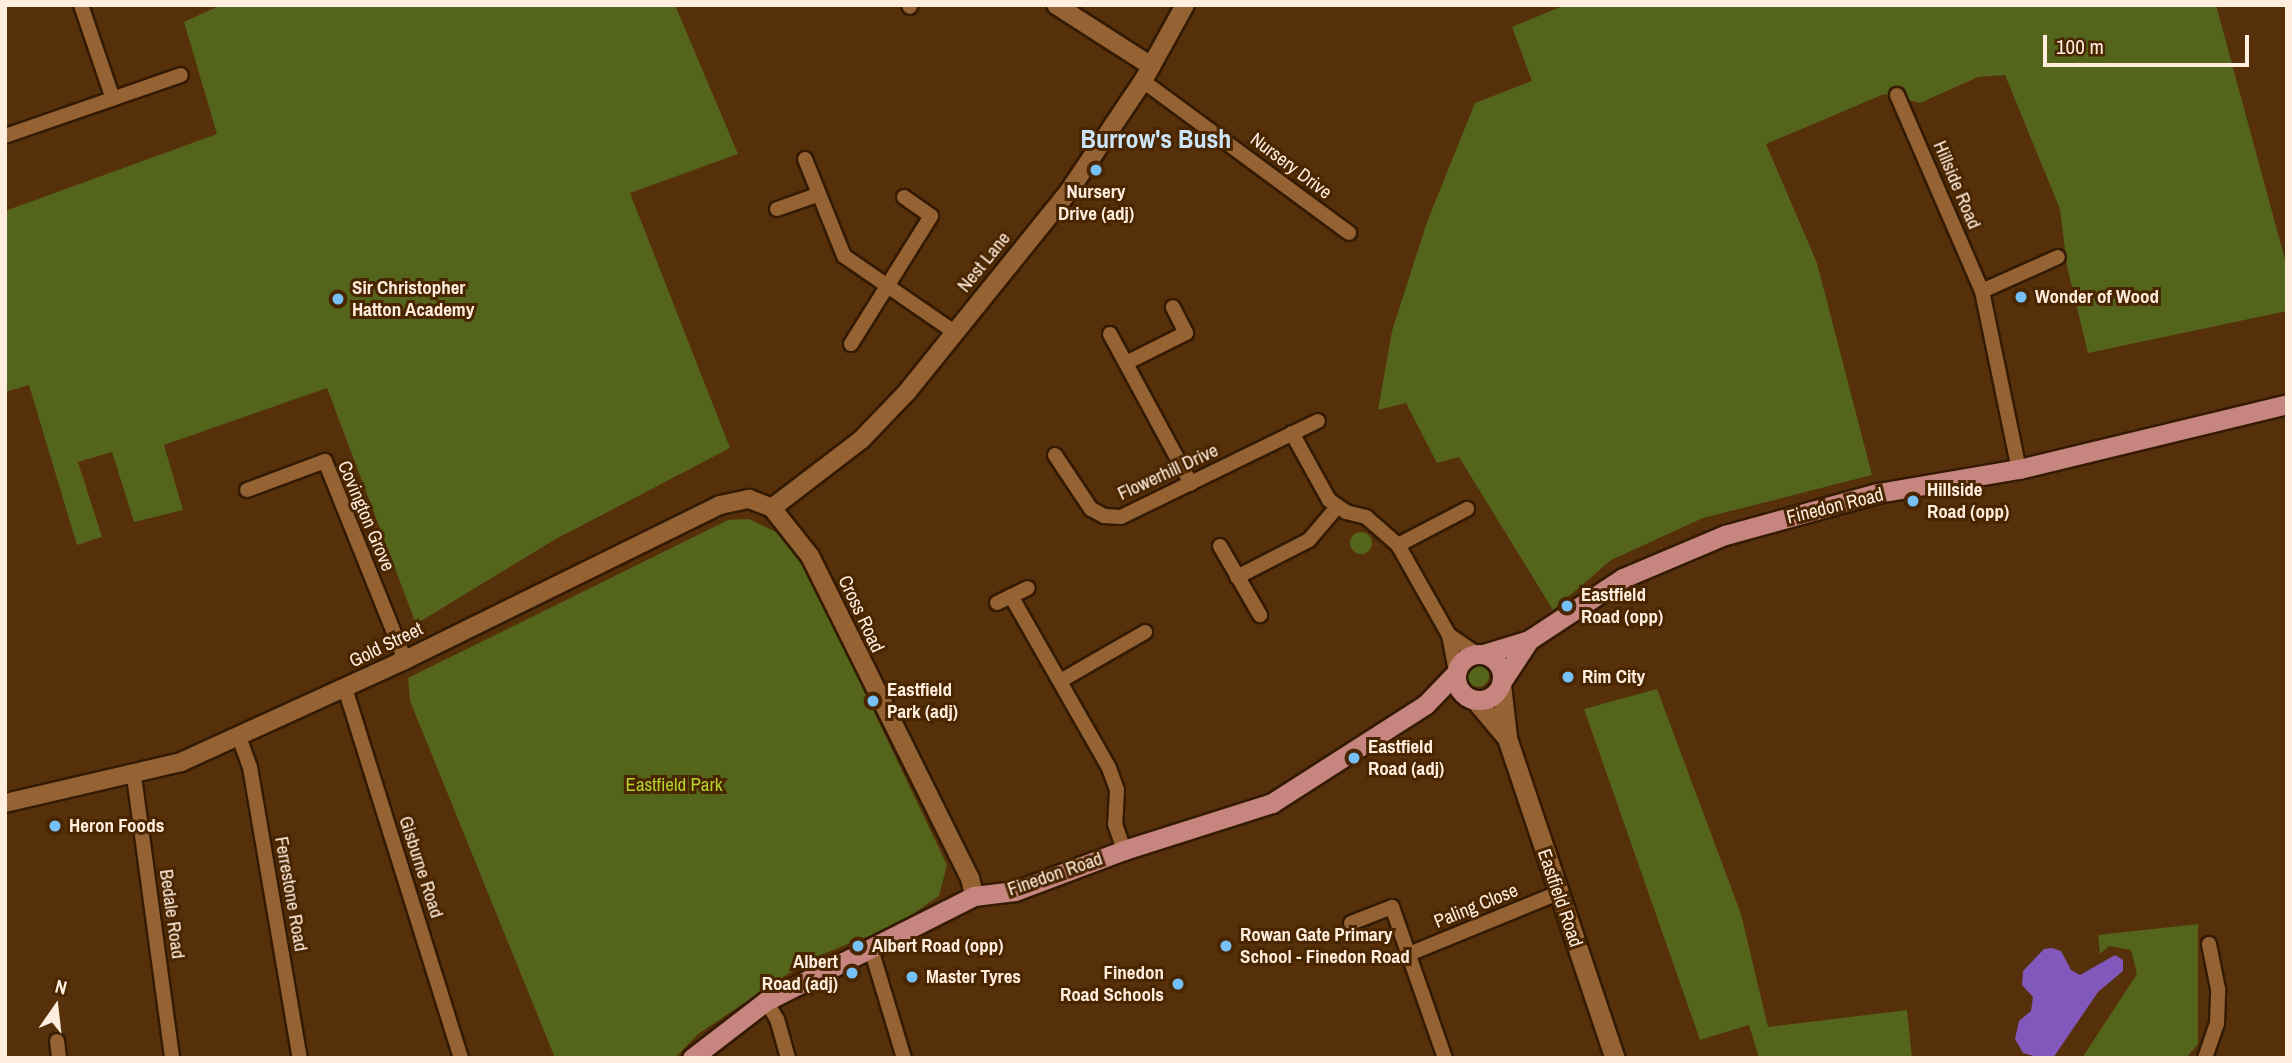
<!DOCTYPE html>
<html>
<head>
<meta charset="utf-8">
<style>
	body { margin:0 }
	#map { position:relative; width:2292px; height:1063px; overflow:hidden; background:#55300a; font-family:"Archivo Narrow",sans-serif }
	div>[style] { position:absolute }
	.green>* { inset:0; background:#54641b }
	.round { border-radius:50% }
	.water>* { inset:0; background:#8258bc }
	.roads { filter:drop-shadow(2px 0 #331a02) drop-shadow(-2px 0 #331a02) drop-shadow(0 2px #331a02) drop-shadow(0 -2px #331a02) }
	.minor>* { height:14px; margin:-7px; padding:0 7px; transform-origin:7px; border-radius:7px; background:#956234 }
	.tertiary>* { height:18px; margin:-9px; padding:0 9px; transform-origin:9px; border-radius:9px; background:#956234 }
	.secondary>* { height:19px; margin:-9.5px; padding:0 9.5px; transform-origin:9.5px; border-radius:9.5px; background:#956234 }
	.primary>* { height:19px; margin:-9.5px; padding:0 9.5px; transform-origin:9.5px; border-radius:9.5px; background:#c78580 }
	.primary>.ring { margin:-9.5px; padding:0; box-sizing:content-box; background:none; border:19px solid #c78580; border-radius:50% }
	.dots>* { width:19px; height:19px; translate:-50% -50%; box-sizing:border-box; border:4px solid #492500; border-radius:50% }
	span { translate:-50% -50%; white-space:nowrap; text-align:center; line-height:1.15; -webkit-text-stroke:6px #492500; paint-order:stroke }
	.street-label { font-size:19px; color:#ffedde }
	.poi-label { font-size:19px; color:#ffedde; font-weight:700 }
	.left { translate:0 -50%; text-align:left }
	.right { translate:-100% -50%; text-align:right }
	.park-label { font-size:19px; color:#b2d42e }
	.district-label { font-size:26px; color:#cae5f9; font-weight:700 }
	.frame { position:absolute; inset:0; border:7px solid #ffedde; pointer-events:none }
	.north { position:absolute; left:21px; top:972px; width:70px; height:70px; -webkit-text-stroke:5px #492500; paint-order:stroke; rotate:14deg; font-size:19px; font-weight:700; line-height:28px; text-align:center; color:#ffedde }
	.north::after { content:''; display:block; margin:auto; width:24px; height:32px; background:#ffedde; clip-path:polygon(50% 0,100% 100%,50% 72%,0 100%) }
	.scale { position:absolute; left:2043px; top:35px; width:206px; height:32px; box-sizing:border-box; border:4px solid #ffedde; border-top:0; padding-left:9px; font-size:21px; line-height:24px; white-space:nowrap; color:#ffedde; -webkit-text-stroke:5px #492500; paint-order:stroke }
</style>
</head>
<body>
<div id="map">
	<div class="green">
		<div style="clip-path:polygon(221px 5px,675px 5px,738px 154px,630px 193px,730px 448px,554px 540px,416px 624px,327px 388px,164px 445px,183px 510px,134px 522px,112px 452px,78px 462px,102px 537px,77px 545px,29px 385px,5px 392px,5px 211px,217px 134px,184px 22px)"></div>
		<div style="clip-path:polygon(1565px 5px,2216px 5px,2287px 267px,2287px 311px,2088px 353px,2067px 266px,2060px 209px,2005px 75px,1978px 77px,1920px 103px,1884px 94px,1766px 144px,1817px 263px,1872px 475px,1703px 518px,1611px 560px,1553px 610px,1459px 457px,1437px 463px,1406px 403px,1378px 410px,1392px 331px,1427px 222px,1475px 103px,1532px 81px,1512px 27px)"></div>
		<div style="clip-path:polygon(749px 519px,792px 540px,947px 865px,939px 896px,897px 925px,810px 959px,698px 1034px,675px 1058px,555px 1058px,410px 701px,408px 678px,728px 520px)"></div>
		<div class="round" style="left:1350px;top:532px;width:22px;height:22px"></div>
		<div class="round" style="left:1467px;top:665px;width:22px;height:22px"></div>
		<div style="clip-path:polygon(1657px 689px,1741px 914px,1768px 1027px,1907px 1010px,1912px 1058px,1759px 1058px,1749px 1025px,1700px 1040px,1584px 709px)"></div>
		<div style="clip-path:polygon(2198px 924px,2198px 1044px,2186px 1058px,2082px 1058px,2137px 974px,2131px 950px,2109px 946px,2100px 954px,2098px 935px)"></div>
	</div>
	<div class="water">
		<div style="clip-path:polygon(2052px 948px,2061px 951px,2071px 970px,2080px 975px,2115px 955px,2123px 960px,2123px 971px,2098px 992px,2053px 1058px,2038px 1057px,2023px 1053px,2015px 1039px,2019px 1021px,2031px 1011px,2033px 997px,2022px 985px,2023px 971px,2044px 949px)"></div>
	</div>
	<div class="roads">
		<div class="minor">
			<div style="left:81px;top:5px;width:99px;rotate:71.2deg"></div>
			<div style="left:909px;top:5px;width:2px;rotate:63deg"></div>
			<div style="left:1143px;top:81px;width:256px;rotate:36.4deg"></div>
			<div style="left:1897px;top:95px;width:214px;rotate:66.6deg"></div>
			<div style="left:1982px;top:291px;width:182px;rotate:78.3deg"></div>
			<div style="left:5px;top:136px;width:186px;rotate:-19.1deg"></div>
			<div style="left:805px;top:159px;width:105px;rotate:68.1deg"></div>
			<div style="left:844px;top:256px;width:134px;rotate:34.6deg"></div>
			<div style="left:777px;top:209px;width:42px;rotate:-19.3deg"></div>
			<div style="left:1982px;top:291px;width:83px;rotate:-24.1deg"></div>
			<div style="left:1110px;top:334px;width:170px;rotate:61.6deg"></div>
			<div style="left:851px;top:344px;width:151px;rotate:-58deg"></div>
			<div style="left:931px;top:216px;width:33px;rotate:-145deg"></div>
			<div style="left:1126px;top:363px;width:67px;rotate:-26.6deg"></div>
			<div style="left:1186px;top:333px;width:29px;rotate:-117deg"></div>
			<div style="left:1292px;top:433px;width:77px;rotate:61.1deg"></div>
			<div style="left:1329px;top:500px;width:21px;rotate:35deg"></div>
			<div style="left:1346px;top:512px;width:21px;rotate:14deg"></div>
			<div style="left:1366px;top:517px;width:43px;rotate:41.2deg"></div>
			<div style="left:1398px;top:545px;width:103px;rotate:60.5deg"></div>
			<div style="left:1449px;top:635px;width:37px;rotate:79deg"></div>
			<div style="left:1055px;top:455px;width:65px;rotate:56.3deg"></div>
			<div style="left:1091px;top:509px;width:15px;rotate:28deg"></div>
			<div style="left:1104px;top:516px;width:17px;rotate:3deg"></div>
			<div style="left:1121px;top:517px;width:219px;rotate:-26deg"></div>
			<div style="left:247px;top:490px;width:83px;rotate:-20.4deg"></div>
			<div style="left:325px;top:461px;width:214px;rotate:68.1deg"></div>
			<div style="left:1398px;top:545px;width:78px;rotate:-27.6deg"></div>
			<div style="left:1220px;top:546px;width:80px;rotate:59.9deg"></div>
			<div style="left:1237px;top:577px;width:81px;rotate:-27.2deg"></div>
			<div style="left:1309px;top:540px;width:43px;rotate:-49.7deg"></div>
			<div style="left:1011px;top:596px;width:198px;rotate:60.3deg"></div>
			<div style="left:1109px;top:768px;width:23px;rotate:70deg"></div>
			<div style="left:1117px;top:790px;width:34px;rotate:93deg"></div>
			<div style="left:1115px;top:824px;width:28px;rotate:71deg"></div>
			<div style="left:997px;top:603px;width:34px;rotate:-26deg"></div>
			<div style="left:1449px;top:635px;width:34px;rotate:34deg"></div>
			<div style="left:1062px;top:680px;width:96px;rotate:-30deg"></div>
			<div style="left:345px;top:688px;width:388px;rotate:72.6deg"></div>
			<div style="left:239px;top:737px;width:32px;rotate:70deg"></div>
			<div style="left:250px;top:767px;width:295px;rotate:80.3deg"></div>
			<div style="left:134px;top:776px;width:285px;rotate:82.3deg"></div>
			<div style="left:1351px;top:923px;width:44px;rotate:-21.3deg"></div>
			<div style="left:1392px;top:907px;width:160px;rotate:70.7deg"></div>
			<div style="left:871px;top:949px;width:114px;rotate:73.2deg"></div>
			<div style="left:1409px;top:954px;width:161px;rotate:-22.3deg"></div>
			<div style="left:766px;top:1001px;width:21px;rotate:59deg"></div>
			<div style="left:777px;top:1019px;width:41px;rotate:74.2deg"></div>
			<div style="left:57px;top:1041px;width:17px;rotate:83deg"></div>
			<div style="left:2205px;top:1058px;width:36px;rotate:-71deg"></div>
			<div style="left:2217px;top:1024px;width:35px;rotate:-88deg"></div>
			<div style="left:2218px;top:989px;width:46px;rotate:-101.3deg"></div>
		</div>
		<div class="tertiary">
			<div style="left:1056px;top:5px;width:113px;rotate:32.7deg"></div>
			<div style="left:772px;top:508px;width:112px;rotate:-37.4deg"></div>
			<div style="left:861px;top:440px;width:66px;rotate:-46.2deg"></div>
			<div style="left:907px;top:392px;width:258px;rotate:-51.1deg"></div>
			<div style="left:1069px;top:191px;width:133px;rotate:-56.1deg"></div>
			<div style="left:1143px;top:81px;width:87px;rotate:-61.1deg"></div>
			<div style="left:5px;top:803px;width:181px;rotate:-13.1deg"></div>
			<div style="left:181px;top:762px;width:246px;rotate:-24.5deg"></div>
			<div style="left:405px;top:660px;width:351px;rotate:-26.2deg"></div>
			<div style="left:720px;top:505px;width:30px;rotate:-12deg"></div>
			<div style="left:749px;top:499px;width:25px;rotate:21deg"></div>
			<div style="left:772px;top:508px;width:61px;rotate:51.6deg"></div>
			<div style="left:810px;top:556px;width:360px;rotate:63.6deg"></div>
			<div style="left:970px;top:878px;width:18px;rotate:77deg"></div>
		</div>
		<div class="secondary">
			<div style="left:1501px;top:684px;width:53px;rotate:83.5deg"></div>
			<div style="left:1475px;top:700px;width:50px;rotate:49.9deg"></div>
			<div style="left:1507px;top:738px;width:338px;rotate:71.4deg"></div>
		</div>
		<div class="primary">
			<div class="ring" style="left:1456px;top:654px;width:27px;height:27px"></div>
			<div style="left:1483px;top:654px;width:48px;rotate:-16.9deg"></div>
			<div style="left:1529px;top:640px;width:113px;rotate:-33.4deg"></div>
			<div style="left:1623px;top:578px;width:111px;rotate:-22.9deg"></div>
			<div style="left:1725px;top:535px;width:159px;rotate:-15.4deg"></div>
			<div style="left:1878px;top:493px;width:143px;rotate:-9.7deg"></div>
			<div style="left:2019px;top:469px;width:276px;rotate:-13.6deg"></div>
			<div style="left:1502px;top:681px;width:49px;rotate:-56.6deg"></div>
			<div style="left:692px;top:1058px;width:93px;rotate:-37.6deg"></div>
			<div style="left:766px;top:1001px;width:233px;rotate:-26.8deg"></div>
			<div style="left:974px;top:896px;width:41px;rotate:-7deg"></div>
			<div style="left:1015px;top:891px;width:116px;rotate:-20.6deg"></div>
			<div style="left:1124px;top:850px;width:155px;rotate:-17.6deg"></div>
			<div style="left:1272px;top:803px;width:183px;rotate:-32.7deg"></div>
			<div style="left:1426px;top:704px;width:42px;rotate:-46deg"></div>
		</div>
	</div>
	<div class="dots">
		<div style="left:1096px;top:170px;background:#75c0f6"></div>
		<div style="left:2021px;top:297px;background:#75c0f6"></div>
		<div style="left:338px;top:299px;background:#75c0f6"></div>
		<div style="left:1913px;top:501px;background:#75c0f6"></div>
		<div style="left:1567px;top:606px;background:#75c0f6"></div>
		<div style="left:1568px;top:677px;background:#75c0f6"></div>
		<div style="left:873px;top:701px;background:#75c0f6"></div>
		<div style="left:1354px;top:758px;background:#75c0f6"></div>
		<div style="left:55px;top:826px;background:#75c0f6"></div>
		<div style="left:858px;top:946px;background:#75c0f6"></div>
		<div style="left:1226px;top:946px;background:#75c0f6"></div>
		<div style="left:852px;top:973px;background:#75c0f6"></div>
		<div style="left:912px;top:977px;background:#75c0f6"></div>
		<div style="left:1178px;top:984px;background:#75c0f6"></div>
	</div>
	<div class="street-label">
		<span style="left:1291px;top:166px;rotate:37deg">Nursery Drive</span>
		<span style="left:1957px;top:185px;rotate:67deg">Hillside Road</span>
		<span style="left:984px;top:262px;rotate:-51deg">Nest Lane</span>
		<span style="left:1168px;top:472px;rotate:-25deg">Flowerhill Drive</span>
		<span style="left:1835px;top:506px;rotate:-14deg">Finedon Road</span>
		<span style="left:366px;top:516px;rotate:67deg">Covington Grove</span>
		<span style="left:861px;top:614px;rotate:65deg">Cross Road</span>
		<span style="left:386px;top:645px;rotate:-26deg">Gold Street</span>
		<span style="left:421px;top:867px;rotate:72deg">Gisburne Road</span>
		<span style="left:1055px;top:874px;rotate:-19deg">Finedon Road</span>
		<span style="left:291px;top:894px;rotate:80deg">Ferrestone Road</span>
		<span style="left:1560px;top:898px;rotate:71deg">Eastfield Road</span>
		<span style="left:1476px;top:906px;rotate:-22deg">Paling Close</span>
		<span style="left:172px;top:914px;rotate:82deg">Bedale Road</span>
	</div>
	<div class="poi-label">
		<span style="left:1096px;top:203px">Nursery<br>Drive (adj)</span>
		<span class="left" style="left:352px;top:299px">Sir Christopher<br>Hatton Academy</span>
		<span class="left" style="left:2035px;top:297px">Wonder of Wood</span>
		<span class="left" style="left:1927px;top:501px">Hillside<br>Road (opp)</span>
		<span class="left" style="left:1581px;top:606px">Eastfield<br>Road (opp)</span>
		<span class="left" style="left:1582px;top:677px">Rim City</span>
		<span class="left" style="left:887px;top:701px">Eastfield<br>Park (adj)</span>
		<span class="left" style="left:1368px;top:758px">Eastfield<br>Road (adj)</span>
		<span class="left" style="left:69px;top:826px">Heron Foods</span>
		<span class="left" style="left:1240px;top:946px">Rowan Gate Primary<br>School - Finedon Road</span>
		<span class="left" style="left:872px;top:946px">Albert Road (opp)</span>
		<span class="right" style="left:838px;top:973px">Albert<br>Road (adj)</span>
		<span class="right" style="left:1164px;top:984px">Finedon<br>Road Schools</span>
		<span class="left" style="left:926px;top:977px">Master Tyres</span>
	</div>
	<div class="park-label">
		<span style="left:674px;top:785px">Eastfield Park</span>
	</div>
	<div class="district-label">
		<span style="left:1156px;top:139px">Burrow's Bush</span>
	</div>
	<div class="frame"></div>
	<div class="north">N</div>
	<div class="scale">100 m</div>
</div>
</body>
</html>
